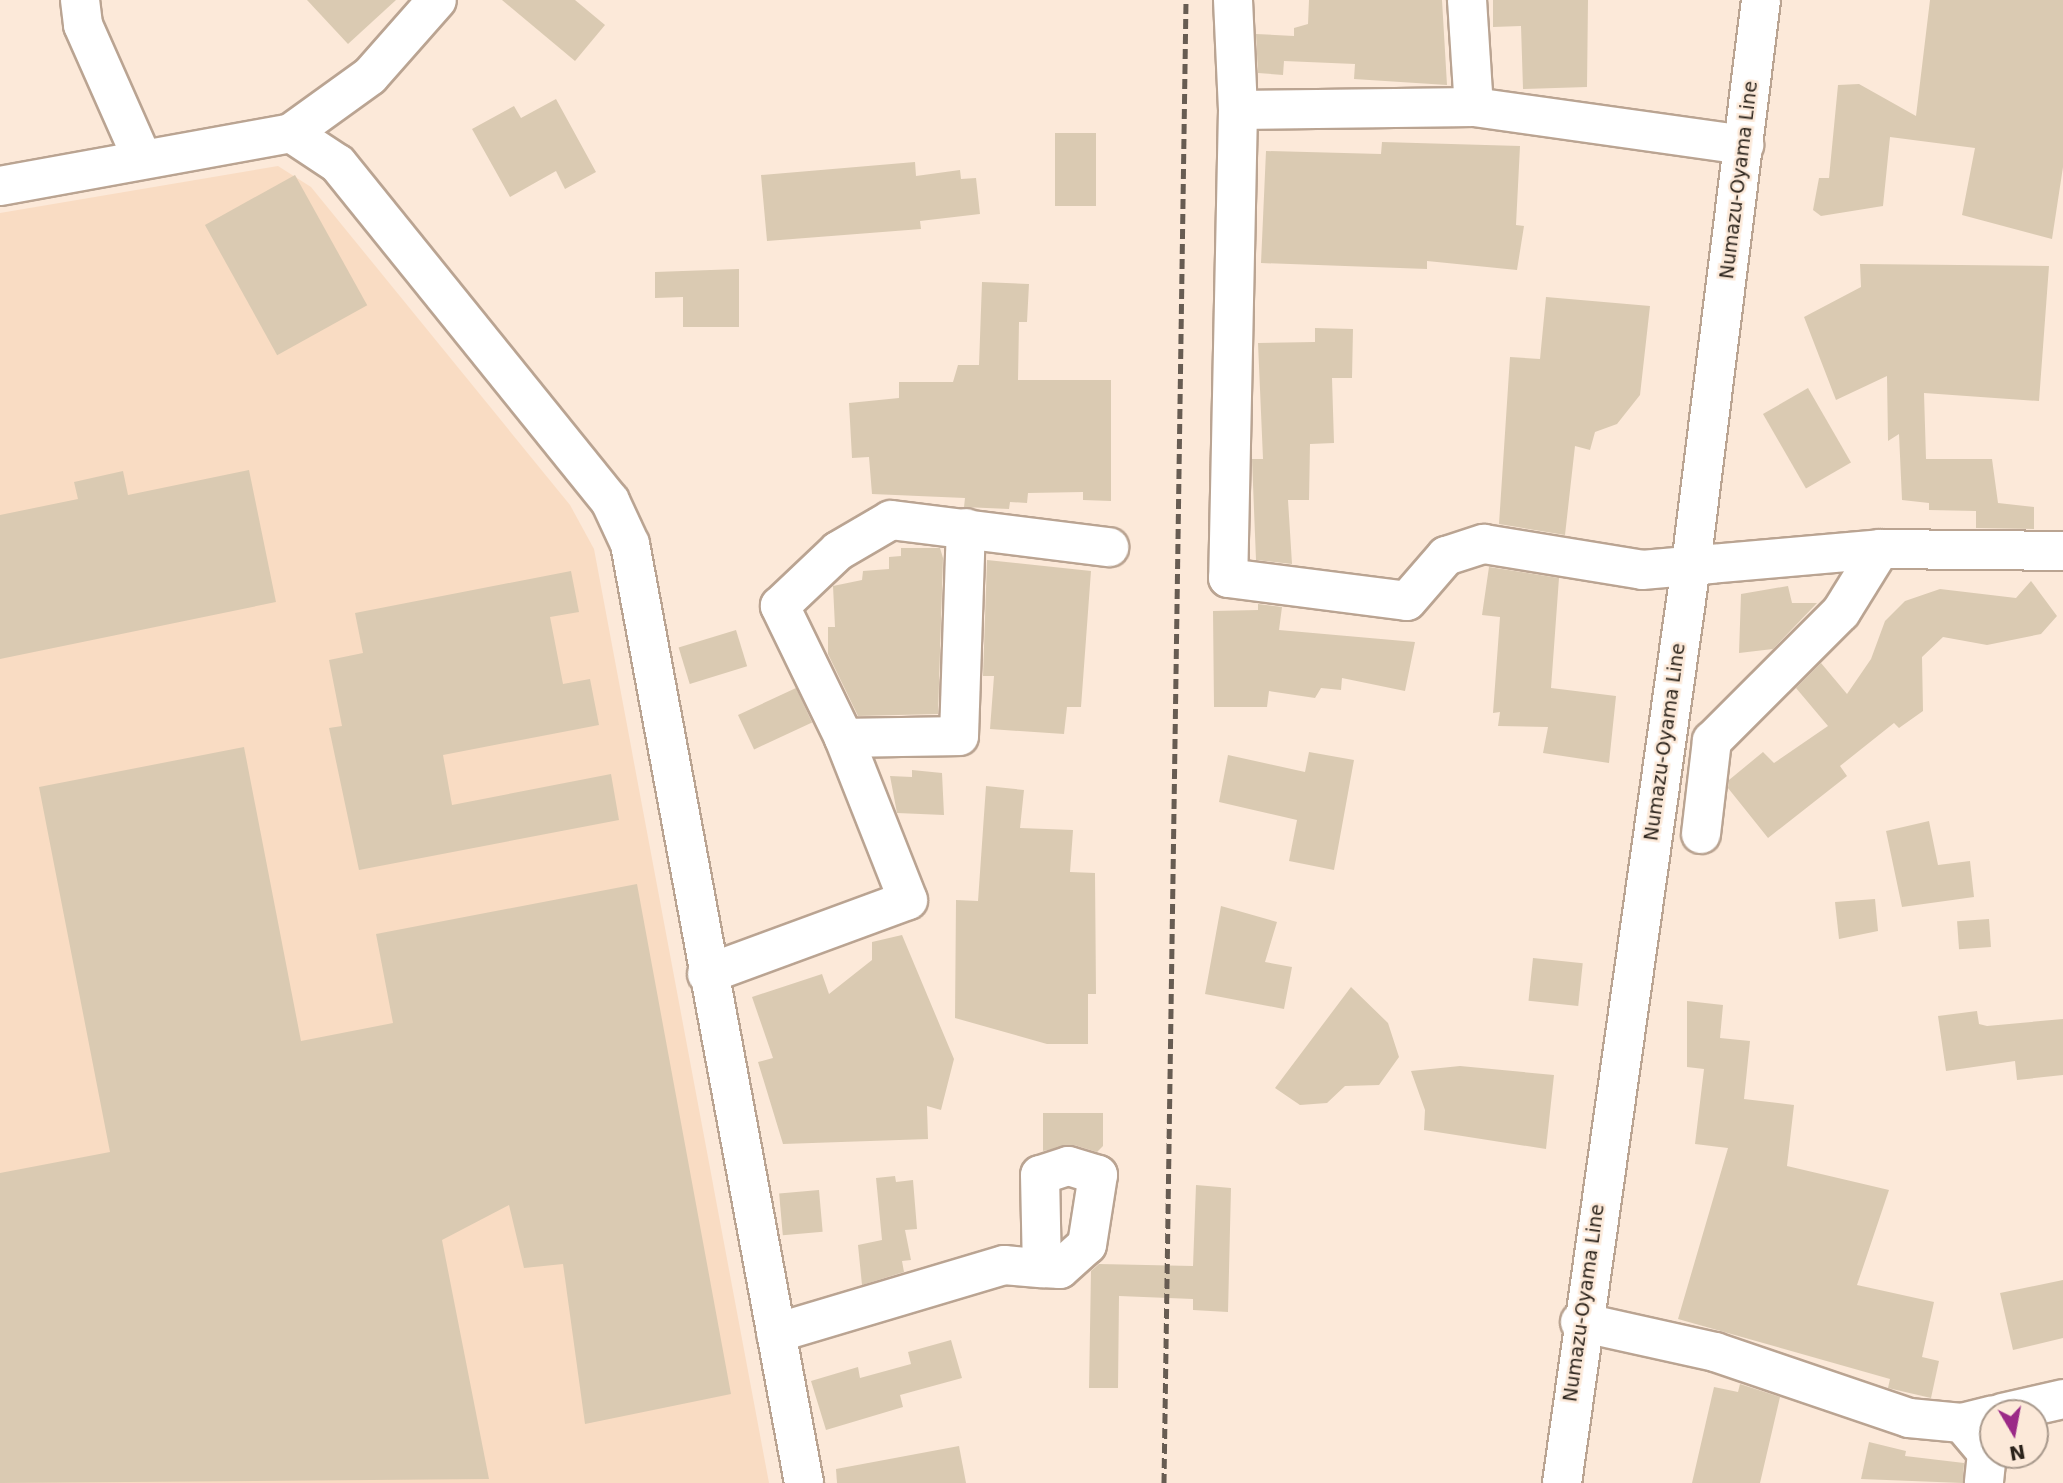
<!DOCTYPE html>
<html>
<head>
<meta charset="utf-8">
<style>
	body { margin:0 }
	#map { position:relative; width:2063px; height:1483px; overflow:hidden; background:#fce9d9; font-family:"DejaVu Sans",sans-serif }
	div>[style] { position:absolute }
	.built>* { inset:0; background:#f9dcc3 }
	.building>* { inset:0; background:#dacab2; transform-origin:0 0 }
	.roads { filter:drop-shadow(2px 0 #baa492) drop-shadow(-2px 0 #baa492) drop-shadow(0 2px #baa492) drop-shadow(0 -2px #baa492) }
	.minor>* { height:38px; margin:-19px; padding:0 19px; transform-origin:19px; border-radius:19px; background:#fff }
	.major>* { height:38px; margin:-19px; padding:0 19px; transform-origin:19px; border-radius:19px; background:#fff }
	.rail>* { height:5px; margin-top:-2.5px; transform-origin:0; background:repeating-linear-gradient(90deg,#675c52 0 10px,transparent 0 15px) }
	span { translate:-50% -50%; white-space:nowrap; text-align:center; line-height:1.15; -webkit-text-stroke:5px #fce9d9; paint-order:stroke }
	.street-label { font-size:19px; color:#2c241c }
	.north { position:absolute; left:1979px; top:1399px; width:70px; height:70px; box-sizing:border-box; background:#fce9d9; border:2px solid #a99a8d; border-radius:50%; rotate:170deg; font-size:19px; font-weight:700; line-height:28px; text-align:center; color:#2c241c }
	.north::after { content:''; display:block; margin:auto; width:24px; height:32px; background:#9b2a87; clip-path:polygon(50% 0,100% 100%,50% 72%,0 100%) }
</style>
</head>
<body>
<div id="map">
	<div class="built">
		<div style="clip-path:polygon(278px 166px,311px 187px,570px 505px,594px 549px,769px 1483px,0 1483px,0 213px)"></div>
	</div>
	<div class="building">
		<div style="clip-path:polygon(307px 0,396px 0,348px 44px)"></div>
		<div style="clip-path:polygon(502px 0,575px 0,605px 25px,575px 61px)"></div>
		<div style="clip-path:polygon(1309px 0,1442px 0,1447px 85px,1354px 79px,1355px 64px,1284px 61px,1283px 75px,1258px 73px,1256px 34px,1294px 36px,1294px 28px,1308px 24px)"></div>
		<div style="clip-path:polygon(1493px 0,1588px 0,1587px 87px,1523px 89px,1521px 26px,1493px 27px)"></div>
		<div style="clip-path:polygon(1930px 0,2063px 0,2063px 167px,2052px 239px,1962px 215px,1975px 148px,1890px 137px,1883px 206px,1821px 216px,1813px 210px,1819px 178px,1829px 178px,1838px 85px,1859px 84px,1916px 116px)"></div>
		<div style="clip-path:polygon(556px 99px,596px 172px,565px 189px,556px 171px,510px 197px,472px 129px,514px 106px,521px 118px)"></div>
		<div style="left:1055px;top:133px;width:41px;height:73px"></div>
		<div style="clip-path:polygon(1382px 142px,1520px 146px,1516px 225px,1524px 226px,1517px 270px,1427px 261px,1427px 269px,1261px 263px,1266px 151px,1381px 154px)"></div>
		<div style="clip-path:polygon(915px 162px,916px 176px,960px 170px,961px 179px,976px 178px,980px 214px,920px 221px,921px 229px,767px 241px,761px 175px)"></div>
		<div style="left:295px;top:175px;width:149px;height:103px;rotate:61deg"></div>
		<div style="clip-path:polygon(1860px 264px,2049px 266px,2039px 401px,1924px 393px,1926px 459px,1992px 459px,1998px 503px,2034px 507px,2034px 529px,1976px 528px,1976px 511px,1929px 510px,1929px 503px,1902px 500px,1899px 434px,1888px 441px,1887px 376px,1836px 400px,1804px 317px,1861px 287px)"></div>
		<div style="clip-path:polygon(739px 269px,739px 327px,683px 327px,683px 297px,655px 298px,655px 272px)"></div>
		<div style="clip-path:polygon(982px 282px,1029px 284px,1027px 322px,1019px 322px,1018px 380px,1111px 380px,1111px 501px,1083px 500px,1083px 492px,1028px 493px,1027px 503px,1010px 502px,1009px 509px,964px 507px,965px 498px,872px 494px,869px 457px,852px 458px,849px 403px,899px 398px,899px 382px,953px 382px,958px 365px,979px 365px)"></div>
		<div style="clip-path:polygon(1546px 297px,1650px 306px,1640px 395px,1617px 424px,1595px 432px,1590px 450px,1575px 446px,1565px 535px,1499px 524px,1510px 357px,1540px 359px)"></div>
		<div style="clip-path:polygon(1315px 328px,1353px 329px,1352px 378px,1332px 378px,1334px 443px,1310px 444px,1309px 500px,1288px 500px,1292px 564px,1256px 560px,1252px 459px,1263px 459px,1258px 343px,1315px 342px)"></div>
		<div style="left:1808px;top:388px;width:86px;height:52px;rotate:60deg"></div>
		<div style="clip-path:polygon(249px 470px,276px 602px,0 659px,0 515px,78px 499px,74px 482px,123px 471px,128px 495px)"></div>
		<div style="clip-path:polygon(901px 548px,940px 548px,943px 558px,938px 714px,858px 716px,828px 654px,828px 627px,835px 627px,833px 586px,862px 580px,863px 571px,889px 569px,889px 557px,901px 556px)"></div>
		<div style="clip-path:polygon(987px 560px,1091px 571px,1081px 707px,1067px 707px,1064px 734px,990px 729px,994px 676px,983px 676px)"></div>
		<div style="clip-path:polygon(1489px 567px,1559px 578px,1551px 688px,1616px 696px,1609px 763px,1543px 753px,1548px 727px,1498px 726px,1500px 712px,1493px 713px,1500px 617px,1482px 615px)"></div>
		<div style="clip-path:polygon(571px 571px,579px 612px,550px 617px,563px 684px,590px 679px,599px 725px,443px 755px,452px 805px,611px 774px,619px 820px,359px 870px,329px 728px,342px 726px,329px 660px,363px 653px,355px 613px)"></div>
		<div style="clip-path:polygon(2031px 581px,2057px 616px,2041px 634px,1987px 645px,1943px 637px,1922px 657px,1923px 711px,1899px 728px,1894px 723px,1840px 766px,1847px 776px,1768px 838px,1728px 788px,1729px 780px,1763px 752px,1774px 763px,1828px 726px,1796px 688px,1821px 663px,1847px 694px,1871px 659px,1885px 621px,1905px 601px,1940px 589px,2016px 598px)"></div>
		<div style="clip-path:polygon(1788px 586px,1792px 603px,1817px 603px,1773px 649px,1739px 653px,1741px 594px)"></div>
		<div style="clip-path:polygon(1258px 604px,1282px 607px,1279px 630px,1415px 642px,1405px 691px,1342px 678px,1341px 690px,1321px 688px,1315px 698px,1269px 691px,1267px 707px,1214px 707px,1213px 611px,1258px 610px)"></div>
		<div style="left:736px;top:630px;width:38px;height:60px;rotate:73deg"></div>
		<div style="left:796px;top:688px;width:38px;height:64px;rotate:65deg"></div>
		<div style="clip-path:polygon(244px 747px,301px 1041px,393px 1023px,376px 934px,637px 884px,731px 1394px,585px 1424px,563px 1264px,524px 1268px,509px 1205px,442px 1240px,489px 1479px,0 1483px,0 1173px,110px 1152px,39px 787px)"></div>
		<div style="clip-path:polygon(1309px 752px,1354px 760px,1334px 870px,1289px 861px,1297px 820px,1219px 802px,1228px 755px,1305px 772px)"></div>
		<div style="clip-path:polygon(912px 770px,942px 773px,944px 815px,897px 813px,890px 776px,912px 777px)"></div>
		<div style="clip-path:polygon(986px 786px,1024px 790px,1020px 828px,1073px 830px,1070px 872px,1095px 873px,1096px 994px,1088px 994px,1088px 1044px,1047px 1044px,955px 1018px,956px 900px,978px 901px)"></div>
		<div style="clip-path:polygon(1929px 821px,1938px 865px,1970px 861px,1974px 897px,1902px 907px,1886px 831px)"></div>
		<div style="clip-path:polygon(1875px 899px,1878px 931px,1839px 939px,1835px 902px)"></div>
		<div style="clip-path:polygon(1221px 906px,1277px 922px,1265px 962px,1292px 967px,1284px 1009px,1205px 994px)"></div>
		<div style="left:1989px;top:919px;width:28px;height:32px;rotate:86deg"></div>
		<div style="clip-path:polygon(902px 935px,954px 1059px,941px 1110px,927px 1106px,928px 1139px,783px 1144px,758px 1062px,773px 1058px,752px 997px,822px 974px,829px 994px,872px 960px,872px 942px)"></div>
		<div style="left:1533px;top:958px;width:50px;height:43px;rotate:6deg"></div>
		<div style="clip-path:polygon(1351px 987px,1388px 1023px,1399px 1057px,1379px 1085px,1345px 1086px,1327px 1103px,1300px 1105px,1275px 1088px)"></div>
		<div style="clip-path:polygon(1687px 1001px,1723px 1005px,1720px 1038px,1750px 1041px,1744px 1099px,1794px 1105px,1787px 1166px,1889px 1190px,1857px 1285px,1934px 1302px,1922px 1357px,1939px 1361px,1931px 1398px,1888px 1388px,1890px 1379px,1678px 1319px,1728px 1148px,1695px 1144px,1704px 1069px,1687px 1067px)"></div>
		<div style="clip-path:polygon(1977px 1011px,1979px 1024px,1987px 1026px,2063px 1019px,2063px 1075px,2017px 1080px,2015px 1061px,1946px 1071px,1938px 1016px)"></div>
		<div style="clip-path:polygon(1460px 1066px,1554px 1075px,1546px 1149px,1424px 1130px,1425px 1110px,1411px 1071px)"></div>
		<div style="clip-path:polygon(1043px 1113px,1103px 1113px,1103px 1146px,1097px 1152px,1074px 1145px,1043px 1151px)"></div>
		<div style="clip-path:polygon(895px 1176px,896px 1182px,913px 1180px,917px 1229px,905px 1230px,911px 1260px,902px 1261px,904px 1272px,862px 1285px,858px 1245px,882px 1240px,876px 1178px)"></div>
		<div style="clip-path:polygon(1196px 1185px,1231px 1188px,1228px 1312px,1193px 1310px,1193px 1299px,1119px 1296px,1118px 1388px,1089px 1388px,1091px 1271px,1099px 1264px,1193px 1266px)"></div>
		<div style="left:819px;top:1190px;width:42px;height:40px;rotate:85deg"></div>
		<div style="clip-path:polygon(2063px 1280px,2063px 1338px,2013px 1350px,2000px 1293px)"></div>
		<div style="clip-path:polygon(951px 1340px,962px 1378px,900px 1395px,903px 1407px,826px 1430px,811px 1381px,858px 1367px,860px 1378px,911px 1364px,908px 1352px)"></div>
		<div style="clip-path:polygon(1740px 1384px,1780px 1397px,1760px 1483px,1692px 1483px,1714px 1387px,1738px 1392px)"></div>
		<div style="clip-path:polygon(1869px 1442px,1906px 1451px,1905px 1456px,1964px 1463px,1963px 1483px,1861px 1479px)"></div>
		<div style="clip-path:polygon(959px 1446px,966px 1483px,837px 1483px,836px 1469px)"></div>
	</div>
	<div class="roads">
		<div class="minor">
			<div style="left:80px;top:0;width:25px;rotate:83deg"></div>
			<div style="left:83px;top:25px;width:145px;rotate:66.1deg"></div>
			<div style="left:1233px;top:0;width:110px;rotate:87.4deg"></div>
			<div style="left:1238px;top:110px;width:468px;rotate:91.2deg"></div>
			<div style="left:1228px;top:578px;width:180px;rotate:7.3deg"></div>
			<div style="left:1407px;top:601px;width:60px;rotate:-49.1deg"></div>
			<div style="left:1446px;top:556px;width:40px;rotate:-18deg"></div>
			<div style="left:1484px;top:544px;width:160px;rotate:9.3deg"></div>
			<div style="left:1642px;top:570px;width:239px;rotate:-5deg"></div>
			<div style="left:1880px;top:549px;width:183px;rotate:0.6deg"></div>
			<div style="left:1467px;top:0;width:107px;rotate:86.3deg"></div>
			<div style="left:1238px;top:110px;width:236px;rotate:-0.7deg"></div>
			<div style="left:1474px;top:107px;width:273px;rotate:8deg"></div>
			<div style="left:291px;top:133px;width:97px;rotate:-35.8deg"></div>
			<div style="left:370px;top:76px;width:101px;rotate:-48.6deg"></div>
			<div style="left:0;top:186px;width:296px;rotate:-10.3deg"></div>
			<div style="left:291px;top:133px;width:56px;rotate:33.4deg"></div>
			<div style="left:338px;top:164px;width:433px;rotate:51.1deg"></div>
			<div style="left:610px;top:501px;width:47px;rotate:65.1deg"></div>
			<div style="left:630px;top:544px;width:955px;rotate:79.5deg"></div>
			<div style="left:844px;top:738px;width:115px;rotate:-1deg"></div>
			<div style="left:959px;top:736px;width:208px;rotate:-88.1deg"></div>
			<div style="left:1701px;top:834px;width:94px;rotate:-83.3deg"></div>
			<div style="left:1712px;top:741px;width:182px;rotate:-45deg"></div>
			<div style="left:1841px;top:612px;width:74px;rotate:-58.2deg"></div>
			<div style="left:707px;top:974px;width:214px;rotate:-20.2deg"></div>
			<div style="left:908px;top:900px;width:174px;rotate:-111.6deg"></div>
			<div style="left:844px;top:738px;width:147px;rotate:-115.9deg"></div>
			<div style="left:780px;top:606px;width:80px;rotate:-43.5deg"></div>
			<div style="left:838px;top:551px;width:61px;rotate:-30.3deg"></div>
			<div style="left:891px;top:520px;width:220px;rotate:7.1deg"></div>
			<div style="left:1580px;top:1322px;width:138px;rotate:12.5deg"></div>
			<div style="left:1715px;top:1352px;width:205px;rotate:18.8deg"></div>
			<div style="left:1909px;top:1418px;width:53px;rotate:5.4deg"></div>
			<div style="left:1962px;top:1423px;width:32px;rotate:-14deg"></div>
			<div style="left:776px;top:1333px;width:238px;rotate:-16.6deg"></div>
			<div style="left:1004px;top:1265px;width:38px;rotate:5deg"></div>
			<div style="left:1042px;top:1268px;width:18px;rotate:3deg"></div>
			<div style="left:1060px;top:1269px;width:36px;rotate:-42deg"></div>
			<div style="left:1087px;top:1245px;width:71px;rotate:-81.1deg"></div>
			<div style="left:1098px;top:1175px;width:31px;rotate:-163deg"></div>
			<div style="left:1068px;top:1166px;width:29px;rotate:162deg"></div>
			<div style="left:1040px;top:1175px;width:93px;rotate:88.8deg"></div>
			<div style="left:2002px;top:1413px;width:63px;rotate:-12.9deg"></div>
			<div style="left:1962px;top:1423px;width:39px;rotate:50deg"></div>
			<div style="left:1987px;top:1453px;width:30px;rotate:96deg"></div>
		</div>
		<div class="major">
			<div style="left:1562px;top:1483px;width:927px;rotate:-82deg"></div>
			<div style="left:1691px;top:565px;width:569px;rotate:-82.94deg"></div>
		</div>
	</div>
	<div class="rail">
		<div style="left:1164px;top:1483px;width:1483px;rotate:-89.15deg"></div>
	</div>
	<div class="street-label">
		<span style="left:1739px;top:180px;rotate:-83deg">Numazu-Oyama Line</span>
		<span style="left:1665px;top:742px;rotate:-82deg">Numazu-Oyama Line</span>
		<span style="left:1584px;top:1303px;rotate:-82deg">Numazu-Oyama Line</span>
	</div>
	<div class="north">N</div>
</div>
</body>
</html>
